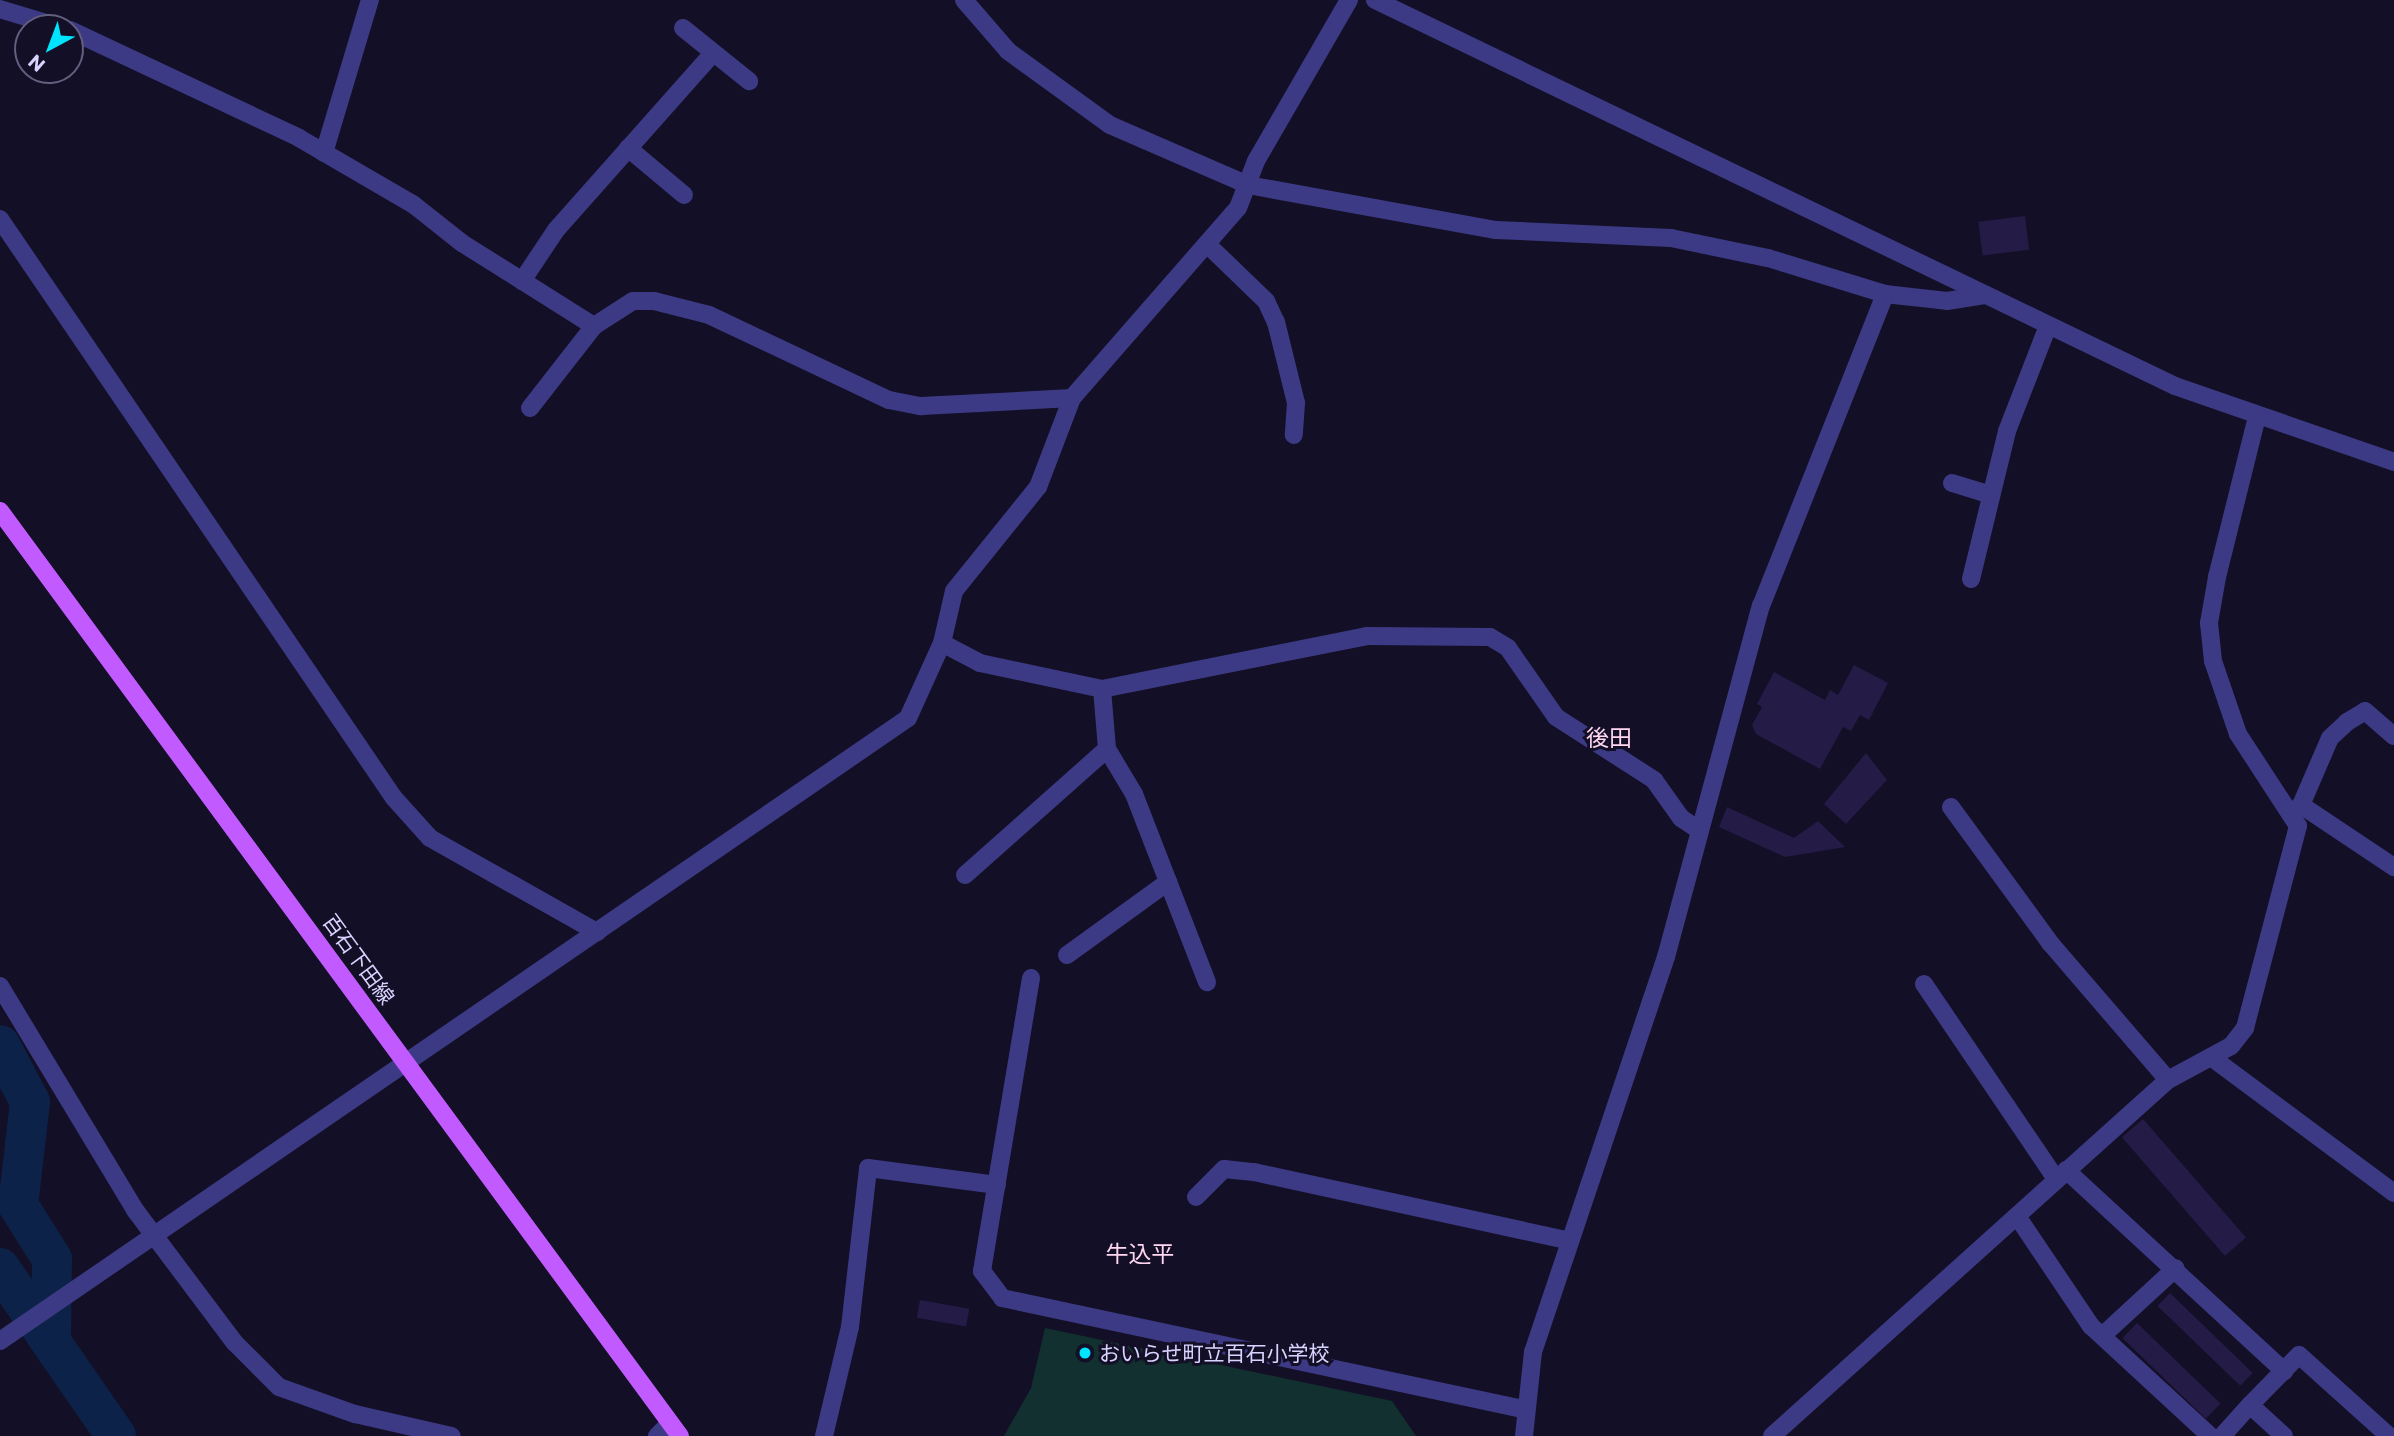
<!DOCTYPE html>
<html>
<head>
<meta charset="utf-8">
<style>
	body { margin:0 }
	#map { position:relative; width:2394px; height:1436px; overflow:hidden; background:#130f26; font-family:Commissioner,"Noto Sans JP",sans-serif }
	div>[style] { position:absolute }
	.green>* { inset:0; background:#12302f }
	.river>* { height:40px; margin:-20px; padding:0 20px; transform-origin:20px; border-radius:20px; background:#0c2248 }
	.building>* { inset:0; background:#241b47; transform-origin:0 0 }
	.minor>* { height:18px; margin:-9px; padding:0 9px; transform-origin:9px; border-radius:9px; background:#3d3a85 }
	.major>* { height:18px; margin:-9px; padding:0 9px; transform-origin:9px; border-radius:9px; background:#c25bff }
	.dots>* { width:19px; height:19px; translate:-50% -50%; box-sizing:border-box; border:4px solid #130f26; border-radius:50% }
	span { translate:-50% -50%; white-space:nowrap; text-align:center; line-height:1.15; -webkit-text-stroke:6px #130f26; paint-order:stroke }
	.street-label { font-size:21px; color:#d9d4ff }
	.poi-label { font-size:21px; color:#d9d4ff }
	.left { translate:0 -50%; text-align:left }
	.neighbourhood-label { font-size:23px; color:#ffd6f0 }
	.north { position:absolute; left:14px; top:14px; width:70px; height:70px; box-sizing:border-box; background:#130f26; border:2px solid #625e7d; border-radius:50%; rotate:221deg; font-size:19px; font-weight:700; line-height:28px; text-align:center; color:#d9d4ff }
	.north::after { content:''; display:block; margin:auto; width:24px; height:32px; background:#00e5ff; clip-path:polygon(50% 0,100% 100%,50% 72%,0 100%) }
</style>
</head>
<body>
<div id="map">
	<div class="green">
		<div style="clip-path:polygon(1045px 1328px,1392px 1401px,1416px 1436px,1004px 1436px,1031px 1388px)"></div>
	</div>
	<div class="river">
		<div style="left:0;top:1045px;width:64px;rotate:62.2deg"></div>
		<div style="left:30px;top:1102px;width:104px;rotate:96.6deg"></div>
		<div style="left:18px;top:1205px;width:64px;rotate:57.8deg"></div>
		<div style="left:52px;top:1259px;width:83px;rotate:90.7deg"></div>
		<div style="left:51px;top:1342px;width:114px;rotate:55.3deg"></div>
		<div style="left:0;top:1268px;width:90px;rotate:55.4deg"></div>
	</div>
	<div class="building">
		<div style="left:2025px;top:216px;width:34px;height:47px;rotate:83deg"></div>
		<div style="clip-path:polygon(1854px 665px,1888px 683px,1869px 720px,1860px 715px,1851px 731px,1843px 727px,1820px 769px,1756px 734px,1752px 725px,1762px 707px,1757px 704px,1774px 672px,1825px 700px,1830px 690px,1838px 695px)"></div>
		<div style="clip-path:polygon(1866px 753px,1887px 780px,1846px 824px,1824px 804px)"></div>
		<div style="clip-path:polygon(1727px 807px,1794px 838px,1818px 821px,1845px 847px,1785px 857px,1719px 827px)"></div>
		<div style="left:2143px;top:1119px;width:157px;height:28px;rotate:49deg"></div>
		<div style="left:2170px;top:1293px;width:115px;height:18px;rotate:44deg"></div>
		<div style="left:920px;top:1300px;width:50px;height:18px;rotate:10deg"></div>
		<div style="left:2137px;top:1323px;width:116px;height:21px;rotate:44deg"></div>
	</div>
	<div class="minor">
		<div style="left:964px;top:0;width:67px;rotate:49.2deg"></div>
		<div style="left:1008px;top:51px;width:126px;rotate:36deg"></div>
		<div style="left:1110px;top:125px;width:150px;rotate:23.5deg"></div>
		<div style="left:1248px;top:185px;width:252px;rotate:10.3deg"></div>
		<div style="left:1496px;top:230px;width:175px;rotate:2.6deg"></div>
		<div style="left:1671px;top:238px;width:99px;rotate:11.7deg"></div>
		<div style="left:1768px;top:258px;width:122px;rotate:17.1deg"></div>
		<div style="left:1885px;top:294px;width:62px;rotate:6.4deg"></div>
		<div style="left:1947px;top:301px;width:38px;rotate:-9deg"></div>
		<div style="left:1375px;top:0;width:888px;rotate:25.76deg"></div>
		<div style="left:2175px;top:386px;width:232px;rotate:19.1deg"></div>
		<div style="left:0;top:9px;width:66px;rotate:16.8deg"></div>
		<div style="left:683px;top:28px;width:85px;rotate:38.8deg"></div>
		<div style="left:70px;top:30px;width:253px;rotate:25.2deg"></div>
		<div style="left:299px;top:138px;width:133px;rotate:30.2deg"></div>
		<div style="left:414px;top:205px;width:61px;rotate:38.4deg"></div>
		<div style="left:462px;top:243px;width:156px;rotate:32.2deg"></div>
		<div style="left:594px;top:326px;width:46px;rotate:-32.7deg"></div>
		<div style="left:633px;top:301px;width:21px"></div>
		<div style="left:654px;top:301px;width:57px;rotate:14.3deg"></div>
		<div style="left:709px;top:315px;width:199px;rotate:25.3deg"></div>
		<div style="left:889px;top:400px;width:33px;rotate:11deg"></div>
		<div style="left:921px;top:406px;width:151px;rotate:-3deg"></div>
		<div style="left:628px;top:148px;width:73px;rotate:40deg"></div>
		<div style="left:324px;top:153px;width:160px;rotate:-73.3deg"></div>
		<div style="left:0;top:219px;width:700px;rotate:55.77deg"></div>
		<div style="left:394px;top:798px;width:54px;rotate:48deg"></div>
		<div style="left:430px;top:838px;width:192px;rotate:29.4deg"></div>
		<div style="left:1210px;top:247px;width:78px;rotate:44deg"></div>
		<div style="left:1266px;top:301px;width:23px;rotate:65deg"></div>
		<div style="left:1276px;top:322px;width:83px;rotate:76.1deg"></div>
		<div style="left:1296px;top:403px;width:32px;rotate:94deg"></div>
		<div style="left:522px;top:281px;width:61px;rotate:-56.3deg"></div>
		<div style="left:556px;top:230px;width:237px;rotate:-48.4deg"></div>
		<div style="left:530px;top:408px;width:104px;rotate:-52deg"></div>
		<div style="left:1952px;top:483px;width:39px;rotate:17deg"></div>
		<div style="left:1971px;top:579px;width:152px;rotate:-76.3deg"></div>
		<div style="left:2007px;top:431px;width:113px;rotate:-68.7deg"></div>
		<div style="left:942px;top:643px;width:43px;rotate:27.8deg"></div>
		<div style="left:980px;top:663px;width:125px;rotate:12deg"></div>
		<div style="left:1102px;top:689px;width:270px;rotate:-11.3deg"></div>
		<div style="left:1367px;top:636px;width:123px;rotate:0.5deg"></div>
		<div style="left:1490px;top:637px;width:21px;rotate:31deg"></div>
		<div style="left:1508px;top:648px;width:84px;rotate:55.2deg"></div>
		<div style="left:1556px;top:717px;width:117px;rotate:32.7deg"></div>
		<div style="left:1654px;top:780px;width:47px;rotate:54.6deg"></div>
		<div style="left:1681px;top:818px;width:22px;rotate:34deg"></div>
		<div style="left:1102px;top:689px;width:60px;rotate:85.2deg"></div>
		<div style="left:1107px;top:749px;width:52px;rotate:59deg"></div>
		<div style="left:1134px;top:794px;width:202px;rotate:68.8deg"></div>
		<div style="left:2301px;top:805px;width:73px;rotate:-66.6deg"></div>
		<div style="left:2330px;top:738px;width:23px;rotate:-43deg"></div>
		<div style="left:2347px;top:722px;width:21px;rotate:-31deg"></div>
		<div style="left:2365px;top:711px;width:38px;rotate:41deg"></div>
		<div style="left:1951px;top:807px;width:170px;rotate:53.9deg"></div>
		<div style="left:2051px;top:944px;width:179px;rotate:49.3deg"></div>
		<div style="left:2293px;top:813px;width:11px;rotate:-45deg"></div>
		<div style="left:2301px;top:805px;width:112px;rotate:33.7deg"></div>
		<div style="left:965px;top:875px;width:190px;rotate:-41.6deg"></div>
		<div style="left:1067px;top:955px;width:125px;rotate:-35.9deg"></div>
		<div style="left:1031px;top:978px;width:297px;rotate:99.5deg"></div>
		<div style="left:982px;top:1271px;width:34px;rotate:53deg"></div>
		<div style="left:1002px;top:1298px;width:533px;rotate:12.03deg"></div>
		<div style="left:1924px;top:984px;width:235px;rotate:55.9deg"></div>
		<div style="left:0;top:986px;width:262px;rotate:58.9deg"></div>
		<div style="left:135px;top:1210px;width:166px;rotate:53.1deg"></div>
		<div style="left:235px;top:1343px;width:62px;rotate:45deg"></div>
		<div style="left:279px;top:1387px;width:81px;rotate:19.6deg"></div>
		<div style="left:355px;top:1414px;width:99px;rotate:12.8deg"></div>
		<div style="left:2211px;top:1057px;width:228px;rotate:36.6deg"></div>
		<div style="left:2066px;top:1170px;width:297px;rotate:42.7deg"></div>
		<div style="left:1196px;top:1197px;width:40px;rotate:-45deg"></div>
		<div style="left:1224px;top:1169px;width:30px;rotate:6deg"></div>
		<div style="left:1254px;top:1172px;width:323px;rotate:12.3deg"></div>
		<div style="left:2017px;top:1216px;width:133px;rotate:56.1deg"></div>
		<div style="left:2091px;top:1326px;width:162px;rotate:42.7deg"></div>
		<div style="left:2102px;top:1336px;width:100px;rotate:-42.6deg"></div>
		<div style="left:0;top:1341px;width:1101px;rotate:-34.45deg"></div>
		<div style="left:908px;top:718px;width:82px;rotate:-65.6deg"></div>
		<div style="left:942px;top:643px;width:53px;rotate:-77deg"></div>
		<div style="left:954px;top:591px;width:134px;rotate:-51.1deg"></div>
		<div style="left:1038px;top:487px;width:95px;rotate:-69.1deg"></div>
		<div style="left:1072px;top:398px;width:252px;rotate:-48.9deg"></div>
		<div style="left:1238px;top:208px;width:50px;rotate:-69deg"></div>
		<div style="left:1256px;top:161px;width:186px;rotate:-60deg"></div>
		<div style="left:2250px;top:1405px;width:70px;rotate:-45.6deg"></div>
		<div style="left:2299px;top:1355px;width:121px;rotate:42deg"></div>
		<div style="left:657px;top:1436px;width:18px;rotate:-45deg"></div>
		<div style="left:824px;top:1436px;width:112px;rotate:-76.6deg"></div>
		<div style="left:850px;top:1327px;width:160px;rotate:-83.5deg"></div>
		<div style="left:868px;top:1168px;width:130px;rotate:7.5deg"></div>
		<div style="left:1524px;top:1436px;width:84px;rotate:-83.9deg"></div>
		<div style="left:1533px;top:1352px;width:417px;rotate:-71.4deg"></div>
		<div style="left:1666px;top:957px;width:364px;rotate:-74.9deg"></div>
		<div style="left:1761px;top:606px;width:336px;rotate:-68.3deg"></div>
		<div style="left:1772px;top:1436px;width:532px;rotate:-41.96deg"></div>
		<div style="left:2168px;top:1080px;width:72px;rotate:-28.4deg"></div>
		<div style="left:2231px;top:1046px;width:23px;rotate:-52deg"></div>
		<div style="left:2245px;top:1028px;width:209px;rotate:-75.3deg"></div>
		<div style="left:2298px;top:826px;width:110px;rotate:-123.1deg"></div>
		<div style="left:2238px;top:734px;width:77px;rotate:-108.9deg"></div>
		<div style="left:2213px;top:661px;width:38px;rotate:-96deg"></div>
		<div style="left:2209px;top:623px;width:47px;rotate:-80.1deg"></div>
		<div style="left:2217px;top:577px;width:166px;rotate:-76deg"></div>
		<div style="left:2222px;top:1436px;width:42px;rotate:-47.9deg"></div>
		<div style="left:2250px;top:1405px;width:46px;rotate:42.4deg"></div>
	</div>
	<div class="major">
		<div style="left:0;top:511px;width:1148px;rotate:53.68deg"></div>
	</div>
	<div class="dots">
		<div style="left:1085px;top:1353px;background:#00e5ff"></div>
	</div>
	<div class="street-label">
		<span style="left:359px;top:959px;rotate:54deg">百石下田線</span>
	</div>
	<div class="poi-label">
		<span class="left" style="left:1099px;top:1353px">おいらせ町立百石小学校</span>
	</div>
	<div class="neighbourhood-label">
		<span style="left:1609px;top:737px">後田</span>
		<span style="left:1140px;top:1253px">牛込平</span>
	</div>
	<div class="north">N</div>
</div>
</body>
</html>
